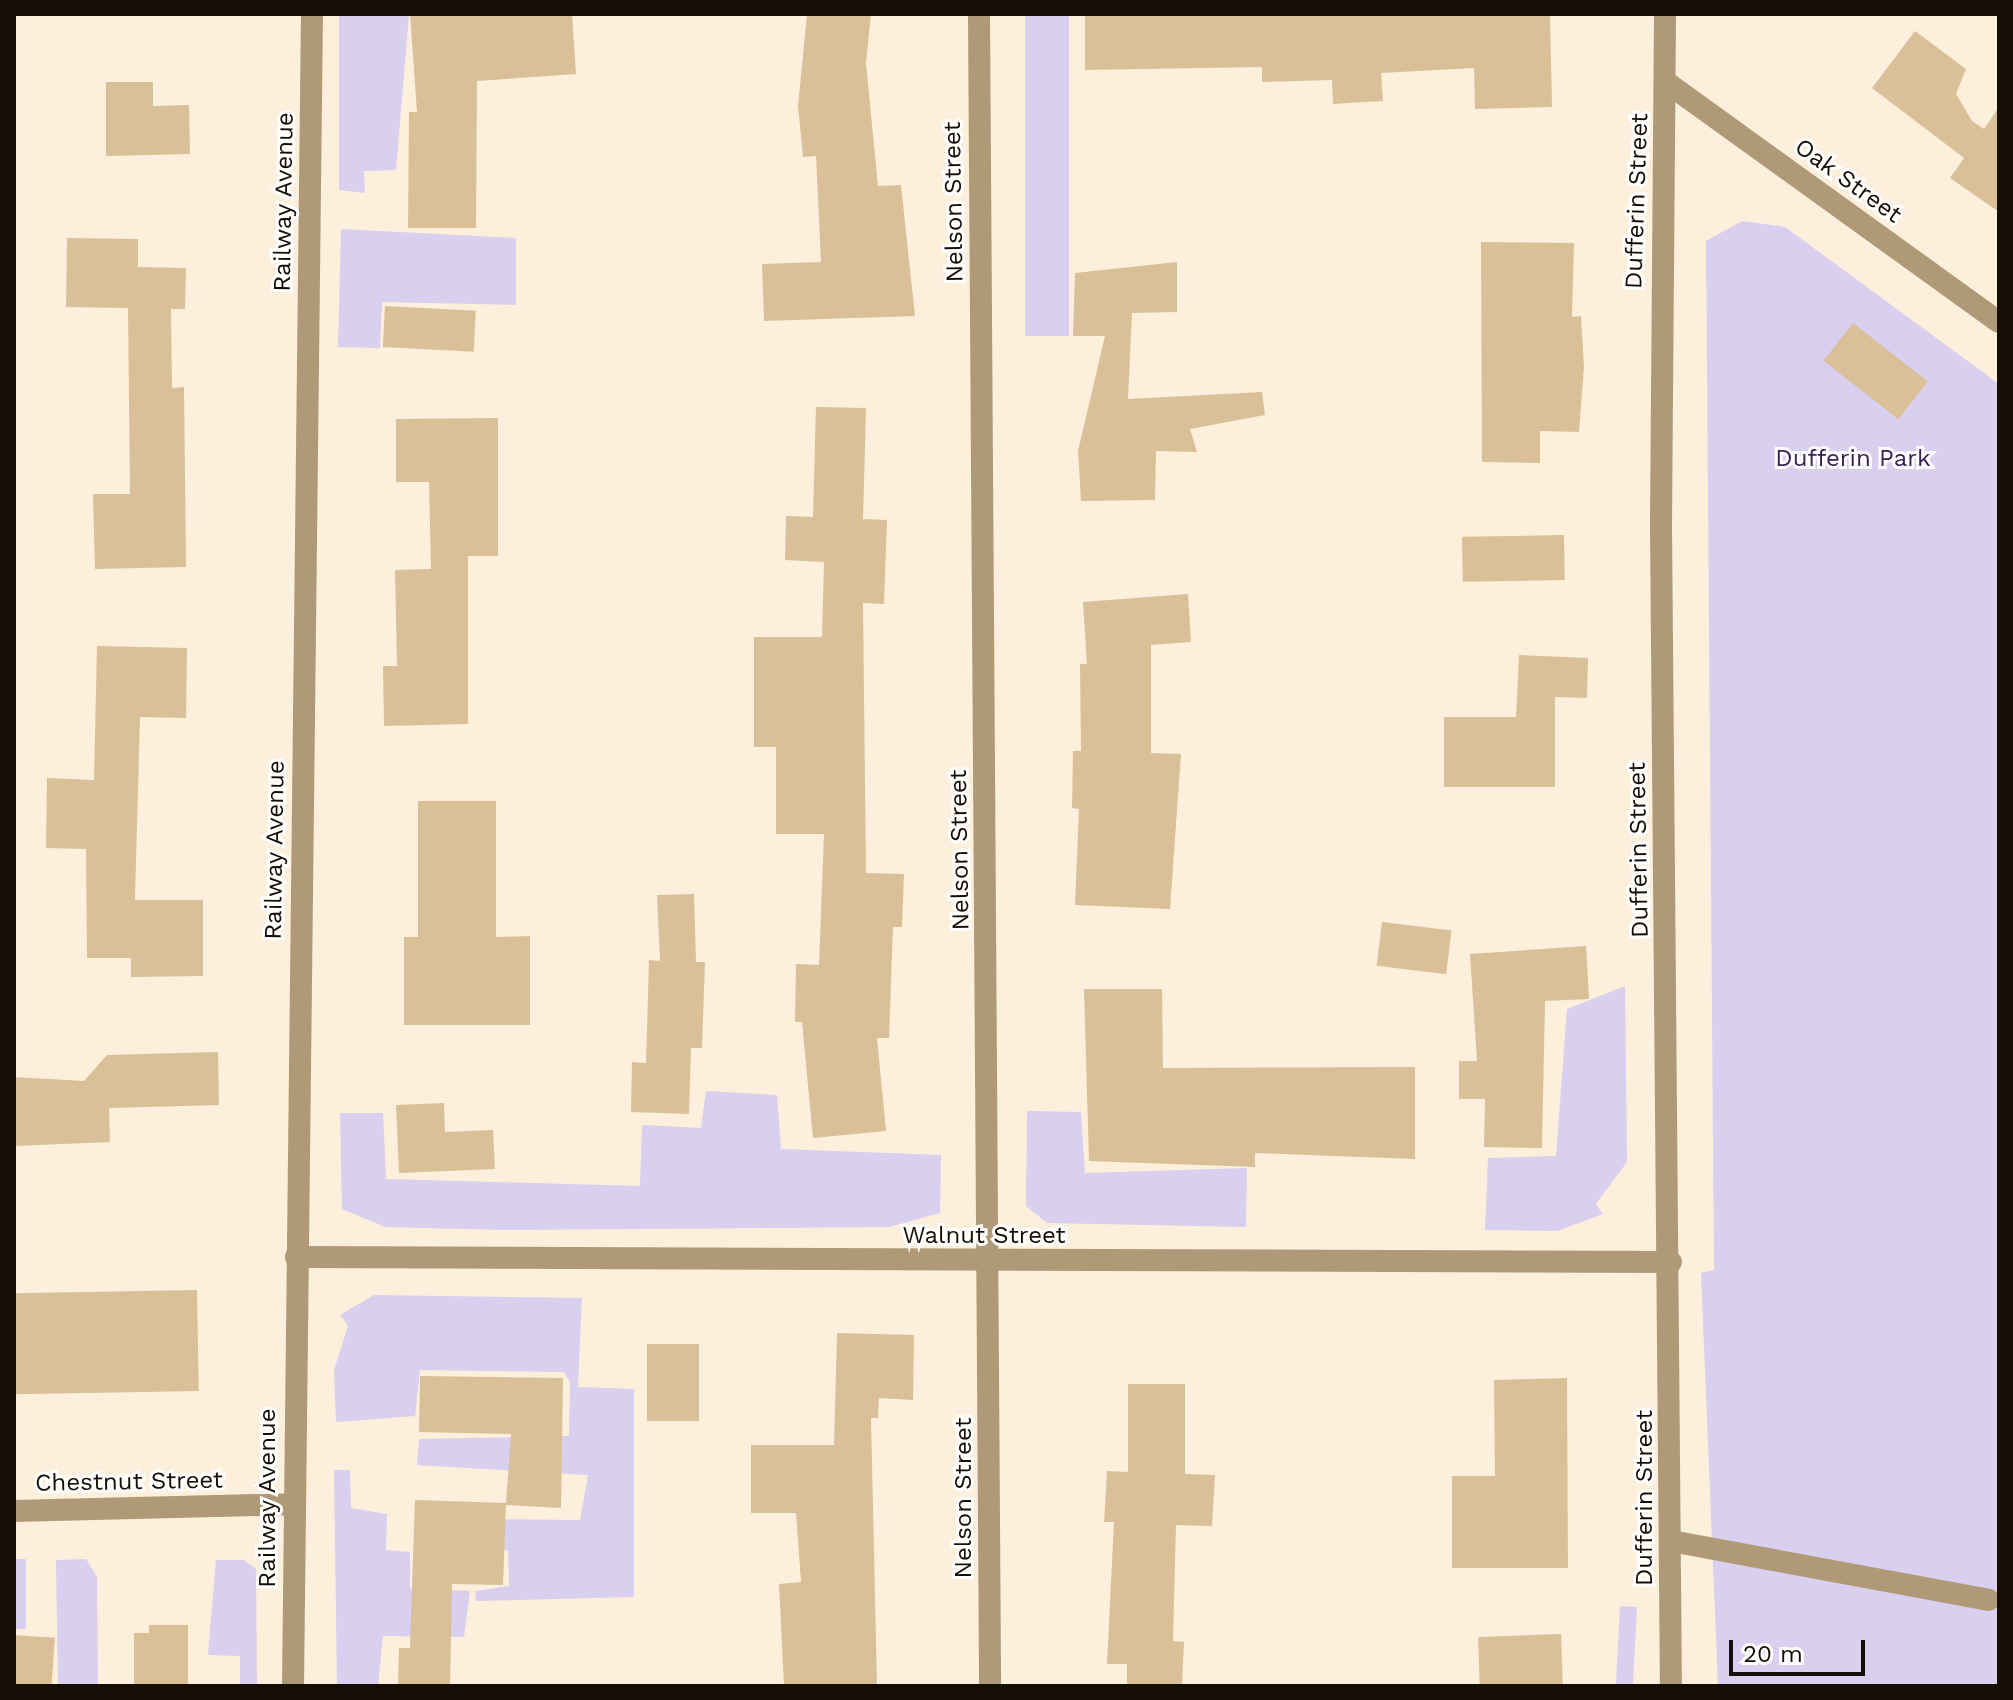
<!DOCTYPE html>
<html>
<head>
<meta charset="utf-8">
<style>
	body { margin:0 }
	#map { position:relative; width:2013px; height:1700px; overflow:hidden; background:#fcefdb; font-family:"Work Sans",sans-serif }
	div>[style] { position:absolute }
	.green>* { inset:0; background:#d9cfee; transform-origin:0 0 }
	.building>* { inset:0; background:#d9c099; transform-origin:0 0 }
	.service>* { height:22px; margin:-11px; padding:0 11px; transform-origin:11px; border-radius:11px; background:#af9977 }
	.minor>* { height:22px; margin:-11px; padding:0 11px; transform-origin:11px; border-radius:11px; background:#af9977 }
	.tertiary>* { height:22px; margin:-11px; padding:0 11px; transform-origin:11px; border-radius:11px; background:#af9977 }
	span { translate:-50% -50%; white-space:nowrap; text-align:center; line-height:1.15; -webkit-text-stroke:6px #fff; paint-order:stroke }
	.street-label { font-size:24px; color:#150e04 }
	.park-label { font-size:24px; color:#362254 }
	.frame { position:absolute; inset:0; border:16px solid #150e04; pointer-events:none }
	.scale { position:absolute; left:1729px; top:1640px; width:136px; height:36px; box-sizing:border-box; border:4px solid #150e04; border-top:0; padding-left:10px; font-size:24px; line-height:28px; white-space:nowrap; color:#150e04; -webkit-text-stroke:6px #fff; paint-order:stroke }
</style>
</head>
<body>
<div id="map">
	<div class="green">
		<div style="clip-path:polygon(339px 14px,409px 14px,396px 170px,364px 171px,365px 193px,339px 190px)"></div>
		<div style="left:1025px;top:14px;width:44px;height:322px"></div>
		<div style="clip-path:polygon(1742px 221px,1785px 227px,1999px 384px,1999px 1686px,1718px 1686px,1701px 1273px,1714px 1270px,1706px 241px)"></div>
		<div style="clip-path:polygon(341px 229px,516px 238px,516px 305px,382px 302px,380px 348px,338px 347px)"></div>
		<div style="clip-path:polygon(1625px 986px,1627px 1162px,1596px 1204px,1603px 1214px,1557px 1231px,1485px 1230px,1488px 1158px,1556px 1156px,1567px 1009px)"></div>
		<div style="clip-path:polygon(706px 1091px,777px 1095px,781px 1149px,941px 1155px,940px 1213px,889px 1227px,504px 1230px,385px 1227px,342px 1209px,340px 1113px,383px 1113px,386px 1179px,640px 1186px,642px 1125px,701px 1128px)"></div>
		<div style="clip-path:polygon(1027px 1111px,1081px 1112px,1085px 1173px,1247px 1168px,1246px 1227px,1047px 1223px,1026px 1206px)"></div>
		<div style="clip-path:polygon(374px 1295px,582px 1298px,578px 1387px,634px 1389px,634px 1597px,476px 1601px,475px 1591px,509px 1586px,508px 1550px,486px 1549px,488px 1519px,580px 1520px,588px 1475px,417px 1465px,419px 1439px,569px 1436px,570px 1382px,564px 1372px,420px 1370px,415px 1416px,336px 1422px,334px 1370px,348px 1326px,340px 1315px)"></div>
		<div style="clip-path:polygon(334px 1470px,350px 1470px,351px 1508px,387px 1514px,386px 1550px,410px 1552px,410px 1589px,470px 1591px,464px 1637px,383px 1636px,378px 1686px,337px 1686px)"></div>
		<div style="left:14px;top:1559px;width:12px;height:70px"></div>
		<div style="clip-path:polygon(86px 1559px,97px 1577px,98px 1686px,58px 1686px,56px 1560px)"></div>
		<div style="clip-path:polygon(216px 1560px,244px 1560px,256px 1569px,257px 1686px,240px 1686px,240px 1656px,208px 1655px)"></div>
		<div style="left:1620px;top:1606px;width:17px;height:80px;rotate:3deg"></div>
	</div>
	<div class="building">
		<div style="clip-path:polygon(410px 14px,572px 14px,576px 74px,477px 81px,476px 228px,408px 228px,409px 112px,417px 112px)"></div>
		<div style="clip-path:polygon(807px 14px,871px 14px,866px 63px,878px 186px,901px 185px,915px 316px,764px 321px,762px 264px,821px 262px,816px 156px,803px 157px,798px 106px)"></div>
		<div style="clip-path:polygon(1085px 14px,1550px 14px,1552px 107px,1475px 109px,1474px 68px,1381px 73px,1383px 101px,1333px 104px,1332px 80px,1262px 82px,1262px 67px,1085px 70px)"></div>
		<div style="clip-path:polygon(1915px 31px,1966px 69px,1956px 94px,1972px 121px,1984px 129px,1999px 107px,1999px 212px,1950px 178px,1964px 158px,1872px 88px)"></div>
		<div style="clip-path:polygon(106px 82px,153px 82px,153px 106px,189px 105px,190px 154px,106px 156px)"></div>
		<div style="clip-path:polygon(67px 238px,138px 239px,138px 267px,186px 268px,185px 309px,171px 309px,172px 388px,184px 387px,186px 567px,95px 569px,93px 494px,130px 494px,128px 308px,66px 307px)"></div>
		<div style="clip-path:polygon(1481px 242px,1574px 243px,1572px 317px,1581px 316px,1584px 367px,1579px 432px,1540px 431px,1540px 463px,1482px 462px)"></div>
		<div style="clip-path:polygon(1177px 262px,1177px 312px,1132px 313px,1128px 399px,1262px 392px,1265px 415px,1190px 429px,1197px 452px,1156px 451px,1155px 500px,1081px 501px,1078px 451px,1105px 336px,1073px 336px,1075px 273px)"></div>
		<div style="left:385px;top:306px;width:91px;height:41px;rotate:3deg"></div>
		<div style="left:1853px;top:323px;width:95px;height:48px;rotate:38deg"></div>
		<div style="clip-path:polygon(816px 407px,866px 408px,863px 519px,887px 520px,884px 604px,863px 603px,866px 873px,904px 874px,902px 927px,893px 927px,889px 1038px,877px 1038px,886px 1131px,813px 1138px,802px 1022px,795px 1022px,796px 964px,819px 965px,824px 834px,776px 834px,776px 747px,754px 747px,754px 637px,822px 637px,824px 562px,785px 560px,786px 516px,813px 517px)"></div>
		<div style="clip-path:polygon(498px 418px,498px 556px,468px 556px,468px 724px,384px 726px,383px 666px,397px 666px,395px 570px,431px 569px,429px 482px,396px 482px,396px 419px)"></div>
		<div style="left:1564px;top:535px;width:45px;height:102px;rotate:89deg"></div>
		<div style="clip-path:polygon(1188px 594px,1191px 642px,1151px 645px,1151px 753px,1181px 754px,1170px 909px,1075px 905px,1079px 809px,1072px 808px,1073px 751px,1081px 751px,1080px 664px,1087px 664px,1083px 602px)"></div>
		<div style="clip-path:polygon(97px 646px,187px 648px,186px 718px,140px 717px,135px 900px,203px 900px,203px 976px,131px 977px,131px 958px,87px 958px,86px 849px,46px 848px,47px 778px,94px 780px)"></div>
		<div style="clip-path:polygon(1519px 655px,1588px 658px,1587px 698px,1555px 697px,1555px 787px,1444px 787px,1444px 717px,1516px 717px)"></div>
		<div style="clip-path:polygon(418px 801px,496px 801px,496px 937px,530px 936px,530px 1025px,404px 1025px,404px 937px,418px 937px)"></div>
		<div style="clip-path:polygon(694px 894px,696px 962px,705px 962px,702px 1048px,691px 1048px,689px 1114px,631px 1112px,632px 1062px,646px 1063px,649px 960px,660px 961px,657px 895px)"></div>
		<div style="left:1382px;top:922px;width:70px;height:44px;rotate:7deg"></div>
		<div style="clip-path:polygon(1586px 946px,1589px 999px,1545px 1001px,1542px 1148px,1484px 1147px,1485px 1099px,1459px 1099px,1459px 1061px,1477px 1061px,1470px 954px)"></div>
		<div style="clip-path:polygon(1084px 989px,1162px 989px,1163px 1068px,1415px 1067px,1415px 1159px,1255px 1153px,1255px 1167px,1089px 1161px)"></div>
		<div style="clip-path:polygon(218px 1052px,219px 1105px,109px 1108px,110px 1142px,14px 1146px,14px 1077px,84px 1081px,107px 1055px)"></div>
		<div style="clip-path:polygon(444px 1103px,445px 1132px,493px 1130px,495px 1169px,399px 1173px,396px 1105px)"></div>
		<div style="left:197px;top:1290px;width:101px;height:183px;rotate:89deg"></div>
		<div style="clip-path:polygon(837px 1333px,914px 1335px,913px 1400px,879px 1398px,878px 1418px,871px 1418px,877px 1686px,784px 1686px,779px 1584px,801px 1582px,796px 1513px,751px 1513px,751px 1445px,834px 1445px)"></div>
		<div style="left:647px;top:1344px;width:52px;height:77px"></div>
		<div style="clip-path:polygon(420px 1376px,563px 1378px,561px 1508px,506px 1505px,503px 1585px,452px 1584px,450px 1686px,398px 1686px,399px 1648px,410px 1648px,415px 1500px,506px 1503px,511px 1434px,419px 1432px)"></div>
		<div style="clip-path:polygon(1567px 1378px,1568px 1568px,1452px 1568px,1452px 1476px,1495px 1476px,1494px 1380px)"></div>
		<div style="clip-path:polygon(1128px 1384px,1185px 1384px,1185px 1474px,1215px 1475px,1212px 1526px,1176px 1525px,1173px 1641px,1184px 1642px,1182px 1686px,1127px 1686px,1127px 1664px,1107px 1664px,1114px 1522px,1104px 1522px,1107px 1471px,1128px 1472px)"></div>
		<div style="clip-path:polygon(149px 1625px,188px 1625px,188px 1686px,134px 1686px,134px 1633px,149px 1633px)"></div>
		<div style="left:1561px;top:1634px;width:52px;height:83px;rotate:88deg"></div>
		<div style="left:14px;top:1635px;width:41px;height:49px;rotate:4deg"></div>
	</div>
	<div class="service">
		<div style="left:1671px;top:1541px;width:323px;rotate:10.5deg"></div>
	</div>
	<div class="minor">
		<div style="left:979px;top:14px;width:1672px;rotate:89.62deg"></div>
		<div style="left:1666px;top:82px;width:410px;rotate:35.8deg"></div>
		<div style="left:296px;top:1257px;width:1375px;rotate:0.21deg"></div>
		<div style="left:14px;top:1511px;width:280px;rotate:-1.4deg"></div>
		<div style="left:293px;top:1686px;width:1672px;rotate:-89.35deg"></div>
	</div>
	<div class="tertiary">
		<div style="left:1665px;top:14px;width:512px;rotate:90.45deg"></div>
		<div style="left:1661px;top:526px;width:1160px;rotate:89.51deg"></div>
	</div>
	<div class="street-label">
		<span style="left:1848px;top:181px;rotate:36deg">Oak Street</span>
		<span style="left:1637px;top:201px;rotate:-88deg">Dufferin Street</span>
		<span style="left:284px;top:202px;rotate:-89deg">Railway Avenue</span>
		<span style="left:954px;top:202px;rotate:-91deg">Nelson Street</span>
		<span style="left:275px;top:850px;rotate:-89deg">Railway Avenue</span>
		<span style="left:960px;top:850px;rotate:-91deg">Nelson Street</span>
		<span style="left:1639px;top:850px;rotate:-91deg">Dufferin Street</span>
		<span style="left:984px;top:1236px">Walnut Street</span>
		<span style="left:129px;top:1482px;rotate:-1deg">Chestnut Street</span>
		<span style="left:268px;top:1498px;rotate:-90deg">Railway Avenue</span>
		<span style="left:964px;top:1498px;rotate:-90deg">Nelson Street</span>
		<span style="left:1645px;top:1498px;rotate:-90deg">Dufferin Street</span>
	</div>
	<div class="park-label">
		<span style="left:1853px;top:459px">Dufferin Park</span>
	</div>
	<div class="frame"></div>
	<div class="scale">20 m</div>
</div>
</body>
</html>
